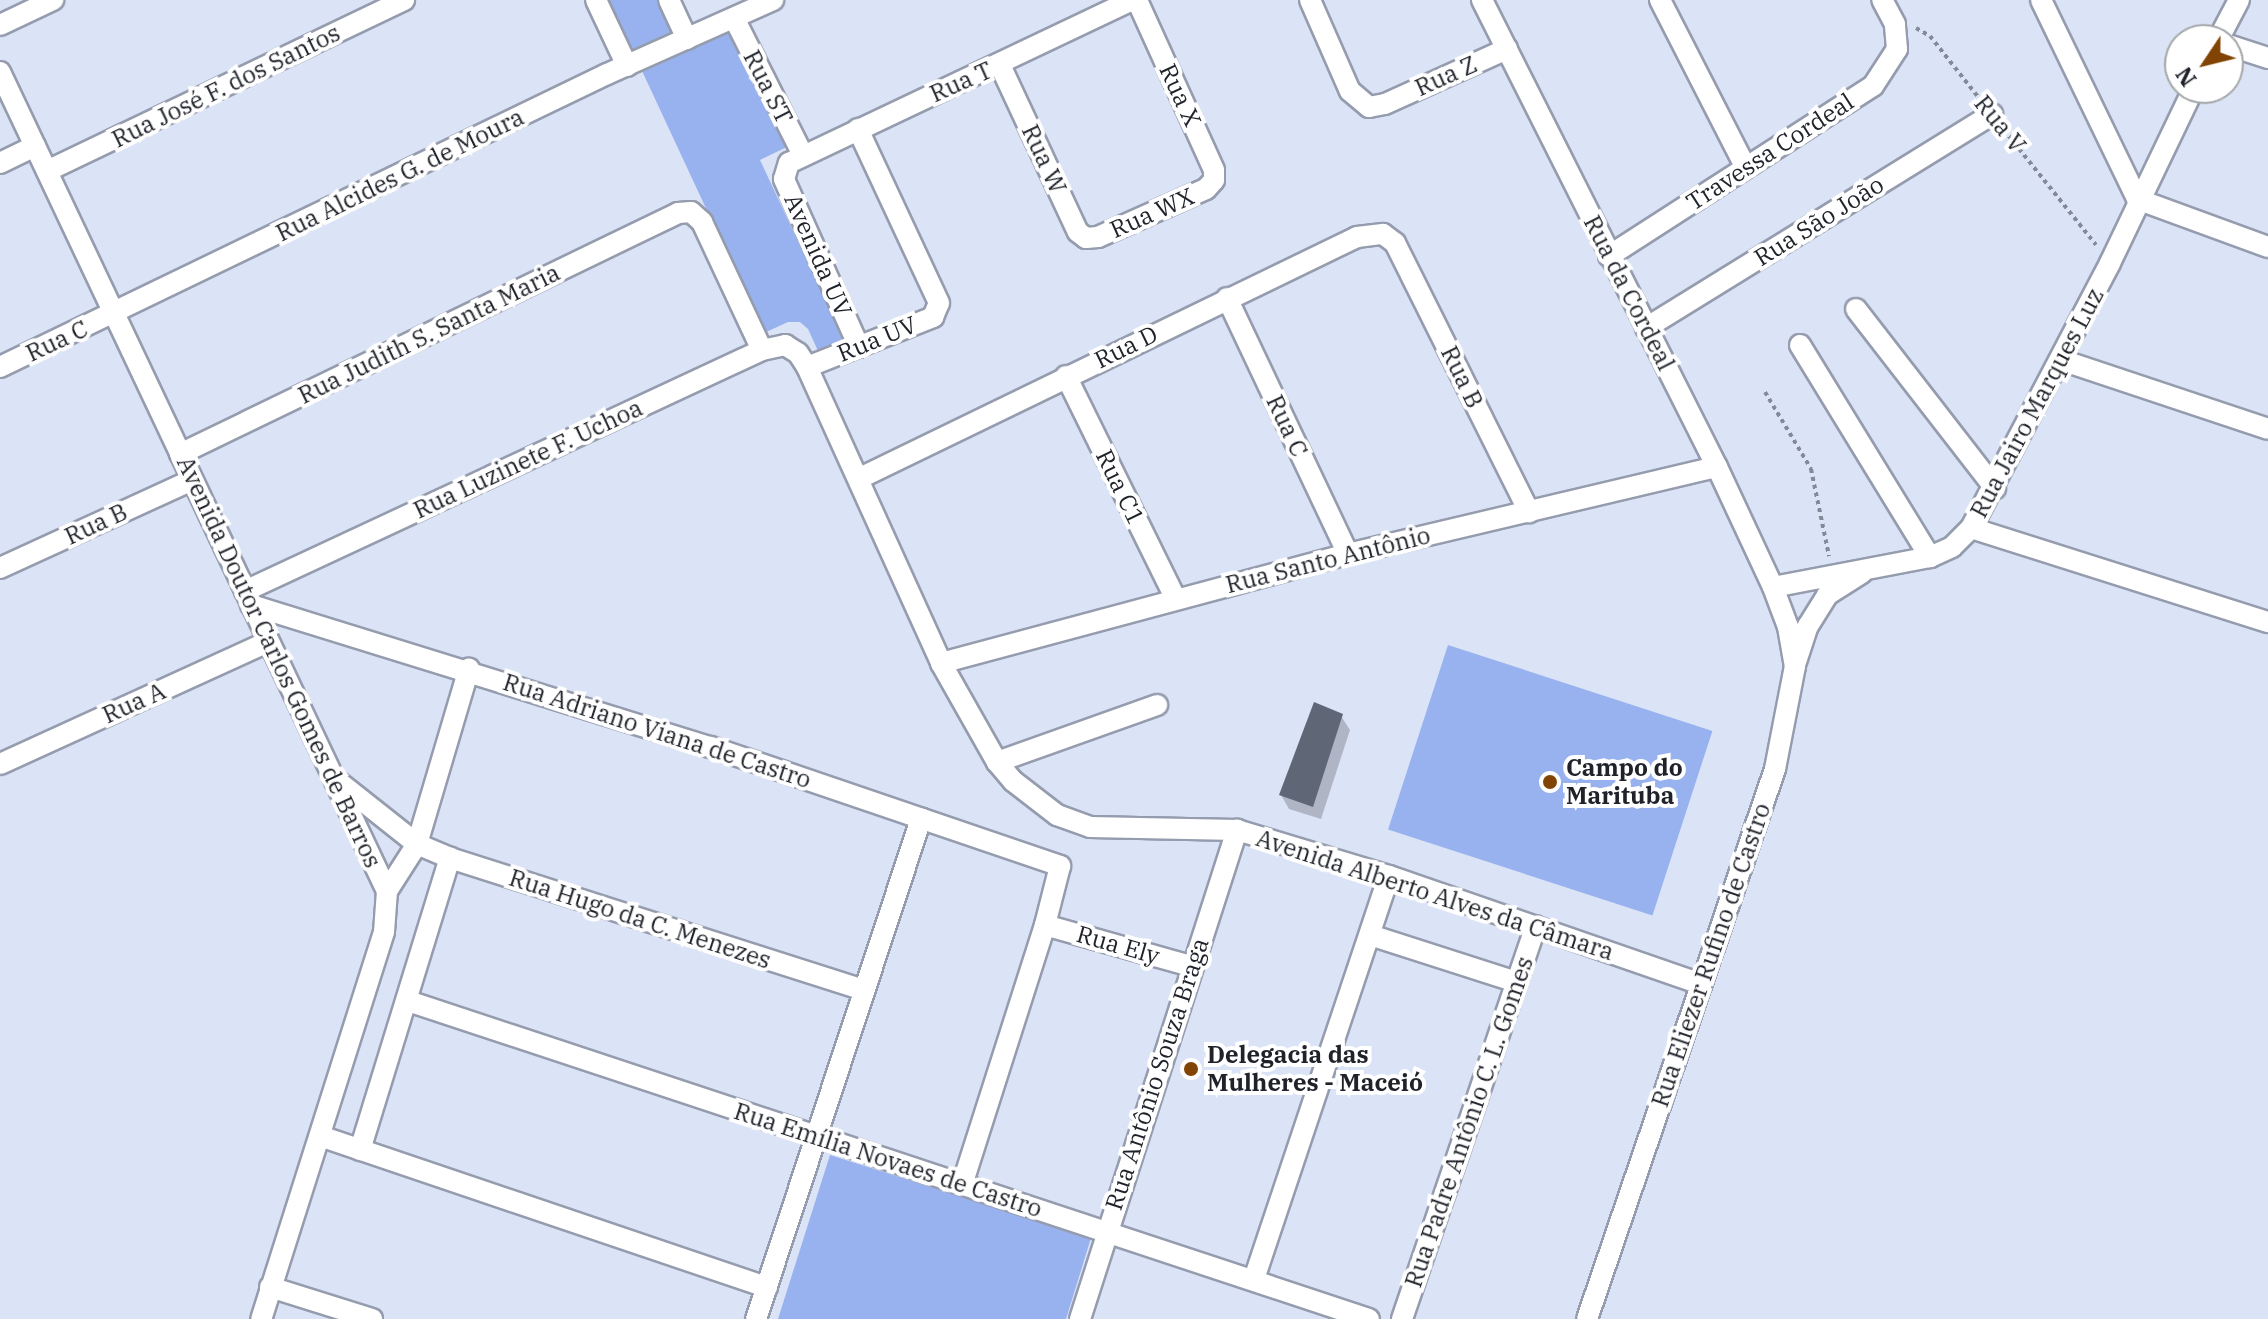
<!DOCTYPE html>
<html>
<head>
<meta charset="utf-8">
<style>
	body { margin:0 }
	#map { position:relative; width:2268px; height:1319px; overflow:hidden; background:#dbe3f6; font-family:"IBM Plex Serif",serif }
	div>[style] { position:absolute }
	.green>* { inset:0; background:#98b2ef; transform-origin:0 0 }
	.shadow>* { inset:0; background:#0003 }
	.building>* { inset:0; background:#5f6676 }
	.path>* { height:4px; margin-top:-2px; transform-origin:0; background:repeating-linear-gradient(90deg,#848997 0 4px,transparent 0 8px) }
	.roads { filter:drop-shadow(2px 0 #959cae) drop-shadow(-2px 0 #959cae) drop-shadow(0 2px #959cae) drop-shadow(0 -2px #959cae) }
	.minor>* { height:20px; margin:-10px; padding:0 10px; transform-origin:10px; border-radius:10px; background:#fff }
	.dots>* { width:22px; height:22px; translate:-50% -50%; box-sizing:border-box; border:4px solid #fff; border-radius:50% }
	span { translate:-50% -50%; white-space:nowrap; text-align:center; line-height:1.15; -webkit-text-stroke:8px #fff; paint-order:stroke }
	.street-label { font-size:24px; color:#1f2229 }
	.poi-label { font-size:24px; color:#1f2229; font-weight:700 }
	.left { translate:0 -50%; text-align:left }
	.north { position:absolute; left:2164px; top:24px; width:80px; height:80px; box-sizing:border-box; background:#fff; border:2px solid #a5a7a9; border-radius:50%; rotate:235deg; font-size:22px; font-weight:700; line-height:32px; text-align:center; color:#1f2229 }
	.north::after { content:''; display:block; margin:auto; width:28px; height:36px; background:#824404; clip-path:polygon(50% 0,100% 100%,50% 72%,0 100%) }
</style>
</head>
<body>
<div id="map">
	<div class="green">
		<div style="clip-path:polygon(609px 0,664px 0,686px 46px,733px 23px,793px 144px,760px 160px,845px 342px,819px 353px,808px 329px,800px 322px,788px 322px,764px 333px)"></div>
		<div style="left:1448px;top:645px;width:278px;height:194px;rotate:18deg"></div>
		<div style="clip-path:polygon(830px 1155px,1091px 1238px,1066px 1319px,778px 1319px)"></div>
	</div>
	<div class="shadow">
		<div style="clip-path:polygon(1341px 716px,1350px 730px,1321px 819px,1289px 809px,1281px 795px)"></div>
	</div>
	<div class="building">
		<div style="clip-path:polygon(1314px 702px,1343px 714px,1313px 807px,1279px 795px)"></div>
	</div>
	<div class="path">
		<div style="left:1916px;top:28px;width:16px;rotate:30deg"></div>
		<div style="left:1930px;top:36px;width:79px;rotate:51.7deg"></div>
		<div style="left:2004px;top:130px;width:147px;rotate:51.3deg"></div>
		<div style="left:1765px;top:392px;width:90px;rotate:59.1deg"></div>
		<div style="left:1811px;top:469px;width:89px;rotate:78.3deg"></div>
	</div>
	<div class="roads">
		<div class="minor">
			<div style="left:596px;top:0;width:73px;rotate:64.8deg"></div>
			<div style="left:669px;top:0;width:43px;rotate:65.2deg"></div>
			<div style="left:1310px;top:0;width:99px;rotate:66.3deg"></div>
			<div style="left:1350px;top:91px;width:25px;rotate:40deg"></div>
			<div style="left:1369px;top:107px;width:16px;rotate:-11deg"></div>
			<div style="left:1385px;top:104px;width:134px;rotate:-24.3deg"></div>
			<div style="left:1482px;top:0;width:523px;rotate:63.29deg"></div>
			<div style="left:1717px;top:467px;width:132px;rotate:65deg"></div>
			<div style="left:1773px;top:587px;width:43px;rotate:69.4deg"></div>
			<div style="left:1788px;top:627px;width:40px;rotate:80deg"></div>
			<div style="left:1795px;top:666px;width:105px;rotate:101deg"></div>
			<div style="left:1775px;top:769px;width:581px;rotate:108.87deg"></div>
			<div style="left:1660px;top:0;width:186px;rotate:62.9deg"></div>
			<div style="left:2041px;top:0;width:221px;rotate:64.2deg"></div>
			<div style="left:2137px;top:199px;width:140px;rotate:20.1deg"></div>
			<div style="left:734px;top:18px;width:153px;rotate:63.3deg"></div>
			<div style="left:0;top:25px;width:59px;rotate:-25.3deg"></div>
			<div style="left:2218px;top:40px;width:45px;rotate:-62.3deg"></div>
			<div style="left:2228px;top:45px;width:42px;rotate:18deg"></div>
			<div style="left:1000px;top:65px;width:184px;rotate:65deg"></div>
			<div style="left:1078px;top:232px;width:10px;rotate:37deg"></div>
			<div style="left:1086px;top:238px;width:12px;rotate:-5deg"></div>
			<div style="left:1098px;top:237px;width:118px;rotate:-24deg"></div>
			<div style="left:1206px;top:189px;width:12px;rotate:-48deg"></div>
			<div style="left:1214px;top:180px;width:10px;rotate:-90deg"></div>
			<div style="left:1214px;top:170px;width:187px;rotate:-114.4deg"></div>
			<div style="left:0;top:72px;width:906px;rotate:64.71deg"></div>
			<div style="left:387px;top:891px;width:41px;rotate:94.2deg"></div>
			<div style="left:384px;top:932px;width:406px;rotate:107.6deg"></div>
			<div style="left:0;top:163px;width:39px;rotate:-26deg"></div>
			<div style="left:47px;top:171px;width:396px;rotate:-25.6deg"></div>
			<div style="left:1609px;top:256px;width:314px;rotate:-32.8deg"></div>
			<div style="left:1873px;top:86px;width:44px;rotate:-57deg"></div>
			<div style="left:1897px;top:49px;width:25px;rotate:-95deg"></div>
			<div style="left:1895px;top:24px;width:27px;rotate:-118deg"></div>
			<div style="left:1227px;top:298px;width:283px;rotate:64.7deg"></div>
			<div style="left:1856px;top:309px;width:227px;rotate:52.2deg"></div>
			<div style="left:1646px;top:328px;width:407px;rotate:-31.7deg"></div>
			<div style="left:1800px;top:345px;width:249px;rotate:58.5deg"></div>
			<div style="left:859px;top:347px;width:184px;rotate:-114.1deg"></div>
			<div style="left:784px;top:179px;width:17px;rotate:-73deg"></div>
			<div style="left:789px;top:163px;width:381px;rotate:-25.4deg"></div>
			<div style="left:2061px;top:360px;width:218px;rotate:18.4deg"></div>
			<div style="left:0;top:367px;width:674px;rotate:-25.77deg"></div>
			<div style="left:607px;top:74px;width:182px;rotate:-24deg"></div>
			<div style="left:807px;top:367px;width:136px;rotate:-21.6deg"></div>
			<div style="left:933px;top:317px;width:15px;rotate:-67deg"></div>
			<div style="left:939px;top:303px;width:192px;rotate:-115deg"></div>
			<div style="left:1066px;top:376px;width:247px;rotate:63.8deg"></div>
			<div style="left:180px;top:454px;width:553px;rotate:-25.82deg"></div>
			<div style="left:678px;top:213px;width:13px;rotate:-4deg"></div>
			<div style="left:691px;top:212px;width:15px;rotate:42deg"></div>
			<div style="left:702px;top:222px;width:141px;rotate:64.9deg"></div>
			<div style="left:860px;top:478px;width:552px;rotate:-25.87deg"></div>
			<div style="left:1357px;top:237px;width:26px;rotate:-7deg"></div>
			<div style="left:1383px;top:234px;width:15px;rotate:37deg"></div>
			<div style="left:1395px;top:243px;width:301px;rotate:63.5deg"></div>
			<div style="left:1971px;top:528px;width:312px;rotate:17.6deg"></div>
			<div style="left:0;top:568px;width:211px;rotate:-24.6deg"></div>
			<div style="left:1773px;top:587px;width:160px;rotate:-10.8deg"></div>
			<div style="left:1930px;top:557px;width:24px;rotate:-24deg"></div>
			<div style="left:1952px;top:547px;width:27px;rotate:-45deg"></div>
			<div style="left:1971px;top:528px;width:299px;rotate:-62.3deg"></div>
			<div style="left:2110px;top:263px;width:194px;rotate:-64.4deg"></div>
			<div style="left:245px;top:591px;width:570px;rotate:-24.99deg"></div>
			<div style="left:762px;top:350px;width:24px;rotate:-12deg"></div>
			<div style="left:785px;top:345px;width:15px;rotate:32deg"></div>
			<div style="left:798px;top:353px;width:17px;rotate:57deg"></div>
			<div style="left:807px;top:367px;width:325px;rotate:65.6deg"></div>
			<div style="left:941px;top:663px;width:114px;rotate:60.5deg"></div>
			<div style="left:997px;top:762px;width:25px;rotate:50deg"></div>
			<div style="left:1013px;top:781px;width:56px;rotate:37.7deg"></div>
			<div style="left:1057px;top:815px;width:35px;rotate:20deg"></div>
			<div style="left:1090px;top:827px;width:147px;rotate:1.2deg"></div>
			<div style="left:1237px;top:830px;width:159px;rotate:16.8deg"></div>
			<div style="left:1389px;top:876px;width:330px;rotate:19.1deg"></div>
			<div style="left:251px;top:605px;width:481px;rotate:17.2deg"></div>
			<div style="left:711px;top:747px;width:369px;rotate:18.8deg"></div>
			<div style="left:1060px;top:866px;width:61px;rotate:104.3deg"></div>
			<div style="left:1045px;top:925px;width:270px;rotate:107.7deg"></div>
			<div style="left:1796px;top:662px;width:38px;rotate:-72deg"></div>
			<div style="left:1808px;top:626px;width:36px;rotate:-58deg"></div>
			<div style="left:1827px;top:595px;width:41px;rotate:-32.2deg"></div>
			<div style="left:941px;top:663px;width:421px;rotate:-15deg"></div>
			<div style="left:1348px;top:554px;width:379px;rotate:-13.3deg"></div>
			<div style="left:997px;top:762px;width:170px;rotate:-19.6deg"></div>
			<div style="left:0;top:764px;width:294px;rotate:-24.5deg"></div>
			<div style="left:340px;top:783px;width:98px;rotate:38.4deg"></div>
			<div style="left:417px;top:844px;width:36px;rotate:23deg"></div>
			<div style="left:450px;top:858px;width:435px;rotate:17.7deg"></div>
			<div style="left:387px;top:891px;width:56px;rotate:-57.4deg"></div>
			<div style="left:417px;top:844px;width:183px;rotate:-73.5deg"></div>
			<div style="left:1045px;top:925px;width:152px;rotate:15.7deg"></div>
			<div style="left:1370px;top:935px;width:153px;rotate:17.8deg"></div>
			<div style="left:408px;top:1001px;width:1012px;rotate:18.31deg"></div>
			<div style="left:320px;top:1136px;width:472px;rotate:18.7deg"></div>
			<div style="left:360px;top:1150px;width:306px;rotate:-72.9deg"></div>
			<div style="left:1254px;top:1279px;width:425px;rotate:-71.5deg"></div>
			<div style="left:270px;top:1287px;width:107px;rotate:17.4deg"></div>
			<div style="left:756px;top:1319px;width:527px;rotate:-71.74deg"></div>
			<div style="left:1080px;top:1319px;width:514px;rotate:-72.2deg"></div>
			<div style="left:1402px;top:1319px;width:415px;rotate:-71.2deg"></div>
		</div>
	</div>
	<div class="dots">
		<div style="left:1550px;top:782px;background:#824404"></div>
		<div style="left:1191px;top:1069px;background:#824404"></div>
	</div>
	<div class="street-label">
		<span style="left:1446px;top:76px;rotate:-24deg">Rua Z</span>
		<span style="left:961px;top:82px;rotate:-24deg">Rua T</span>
		<span style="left:226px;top:86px;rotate:-26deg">Rua José F. dos Santos</span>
		<span style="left:768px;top:87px;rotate:63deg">Rua ST</span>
		<span style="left:1180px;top:95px;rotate:65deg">Rua X</span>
		<span style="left:2000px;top:124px;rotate:51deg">Rua V</span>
		<span style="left:1770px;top:152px;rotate:-33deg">Travessa Cordeal</span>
		<span style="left:1044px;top:159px;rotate:65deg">Rua W</span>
		<span style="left:400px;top:175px;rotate:-26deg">Rua Alcides G. de Moura</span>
		<span style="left:1152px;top:213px;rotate:-24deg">Rua WX</span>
		<span style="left:1819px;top:221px;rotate:-32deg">Rua São João</span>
		<span style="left:818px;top:255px;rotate:66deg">Avenida UV</span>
		<span style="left:1629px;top:293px;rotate:63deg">Rua da Cordeal</span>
		<span style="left:429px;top:334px;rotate:-26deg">Rua Judith S. Santa Maria</span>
		<span style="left:877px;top:339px;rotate:-22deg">Rua UV</span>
		<span style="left:57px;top:341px;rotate:-25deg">Rua C</span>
		<span style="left:1126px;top:347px;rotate:-26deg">Rua D</span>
		<span style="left:1462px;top:377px;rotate:64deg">Rua B</span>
		<span style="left:2037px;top:403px;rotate:-62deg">Rua Jairo Marques Luz</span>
		<span style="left:1287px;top:426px;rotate:65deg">Rua C</span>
		<span style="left:528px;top:459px;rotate:-25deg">Rua Luzinete F. Uchoa</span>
		<span style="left:1120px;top:487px;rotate:64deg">Rua C1</span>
		<span style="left:96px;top:524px;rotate:-25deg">Rua B</span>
		<span style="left:1328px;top:560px;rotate:-14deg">Rua Santo Antônio</span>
		<span style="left:279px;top:662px;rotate:65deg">Avenida Doutor Carlos Gomes de Barros</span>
		<span style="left:134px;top:703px;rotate:-24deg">Rua A</span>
		<span style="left:657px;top:731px;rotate:18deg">Rua Adriano Viana de Castro</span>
		<span style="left:1435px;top:895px;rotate:18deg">Avenida Alberto Alves da Câmara</span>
		<span style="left:640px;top:919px;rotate:18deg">Rua Hugo da C. Menezes</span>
		<span style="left:1118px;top:945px;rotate:16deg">Rua Ely</span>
		<span style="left:1711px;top:955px;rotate:-71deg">Rua Eliezer Rufino de Castro</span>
		<span style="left:1157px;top:1074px;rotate:-72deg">Rua Antônio Souza Braga</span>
		<span style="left:1469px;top:1122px;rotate:-71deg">Rua Padre Antônio C. L. Gomes</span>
		<span style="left:888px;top:1160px;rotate:18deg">Rua Emília Novaes de Castro</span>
	</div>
	<div class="poi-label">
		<span class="left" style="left:1566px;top:782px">Campo do<br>Marituba</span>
		<span class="left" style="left:1207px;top:1069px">Delegacia das<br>Mulheres - Maceió</span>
	</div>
	<div class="north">N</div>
</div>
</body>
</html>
